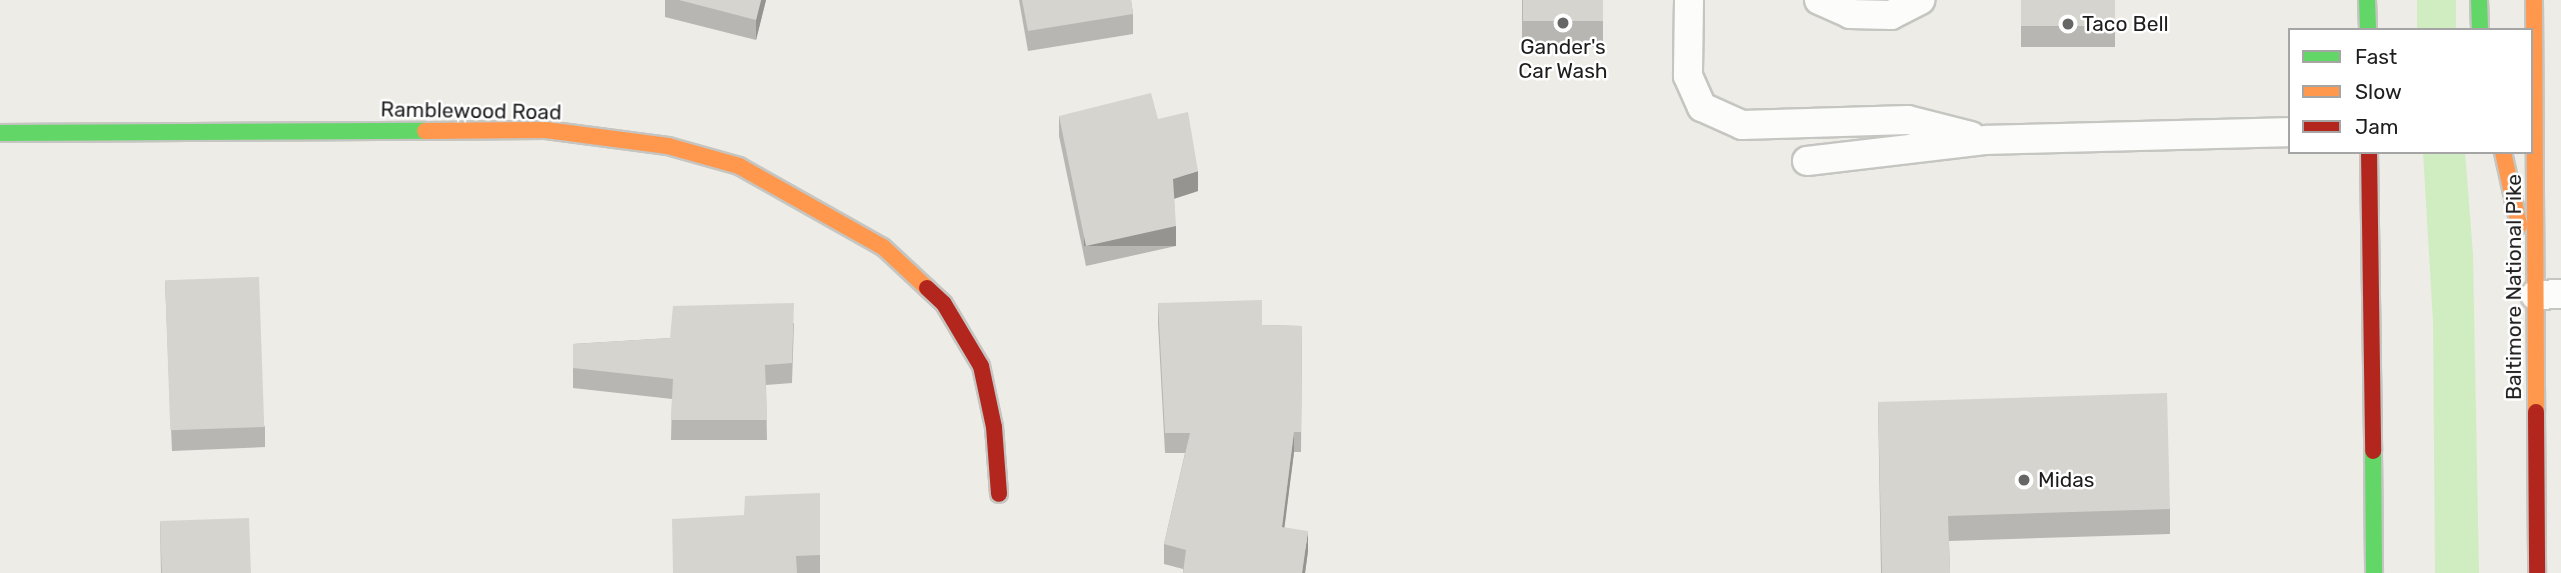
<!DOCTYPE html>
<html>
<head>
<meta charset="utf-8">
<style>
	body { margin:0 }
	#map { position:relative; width:2561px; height:573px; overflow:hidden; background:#edece6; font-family:Rubik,sans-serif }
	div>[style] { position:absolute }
	.grass>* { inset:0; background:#d0edc2; transform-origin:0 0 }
	.roads { filter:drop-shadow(2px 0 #c5c5c2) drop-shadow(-2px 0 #c5c5c2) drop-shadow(0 2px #c5c5c2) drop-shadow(0 -2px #c5c5c2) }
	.lane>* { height:28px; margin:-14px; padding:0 14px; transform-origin:14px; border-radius:14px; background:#fcfcfb }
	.fast>* { height:16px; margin:-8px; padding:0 8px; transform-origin:8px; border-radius:8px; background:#63d668 }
	.slow>* { height:16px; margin:-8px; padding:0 8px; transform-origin:8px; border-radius:8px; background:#ff974d }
	.jam>* { height:16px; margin:-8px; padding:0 8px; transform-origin:8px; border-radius:8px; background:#b3261e }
	.wall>* { inset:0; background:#b8b6b2; transform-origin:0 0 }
	.shaded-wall>* { inset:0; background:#969491; transform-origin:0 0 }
	.building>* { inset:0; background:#d6d4cf; transform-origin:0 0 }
	.dots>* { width:19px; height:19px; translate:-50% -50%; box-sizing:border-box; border:4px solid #fff; border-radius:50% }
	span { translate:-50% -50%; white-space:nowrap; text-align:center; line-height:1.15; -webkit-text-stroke:5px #fff; paint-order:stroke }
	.poi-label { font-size:21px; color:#1e1e1e }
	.left { translate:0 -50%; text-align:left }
	.street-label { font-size:21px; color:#1e1e1e }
	.legend { position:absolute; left:2288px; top:28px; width:245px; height:126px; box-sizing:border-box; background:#fff; border:2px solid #a5a5a5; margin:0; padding:9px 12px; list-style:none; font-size:21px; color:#1e1e1e }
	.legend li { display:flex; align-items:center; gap:14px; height:35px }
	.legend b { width:35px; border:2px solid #a5a5a5 }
</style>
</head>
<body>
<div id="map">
	<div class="grass">
		<div style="left:2417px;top:0;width:39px;height:30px"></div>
		<div style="clip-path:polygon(2423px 152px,2465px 152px,2473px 254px,2479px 573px,2435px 573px,2433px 322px)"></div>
	</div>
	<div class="roads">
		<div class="lane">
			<div style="left:1689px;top:0;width:76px;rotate:90.8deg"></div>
			<div style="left:1688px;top:76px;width:34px;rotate:66deg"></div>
			<div style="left:1702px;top:107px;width:44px;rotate:24.2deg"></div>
			<div style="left:1742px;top:125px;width:166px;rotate:-1.7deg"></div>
			<div style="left:1908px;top:120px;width:65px;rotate:14.3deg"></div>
			<div style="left:1819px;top:0;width:34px;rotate:24deg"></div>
			<div style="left:1850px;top:14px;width:41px;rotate:1.4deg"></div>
			<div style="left:1891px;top:15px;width:33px;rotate:-27deg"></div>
			<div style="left:1807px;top:161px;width:181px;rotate:-6.7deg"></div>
			<div style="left:1987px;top:140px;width:303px;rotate:-1.5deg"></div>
			<div style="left:2535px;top:295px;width:26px;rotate:-2deg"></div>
		</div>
		<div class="fast">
			<div style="left:2367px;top:0;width:30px;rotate:88deg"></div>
			<div style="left:2479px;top:0;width:30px;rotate:88deg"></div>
			<div style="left:0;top:133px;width:425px;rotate:-0.3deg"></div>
			<div style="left:2373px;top:451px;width:122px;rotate:89.5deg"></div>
		</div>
		<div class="slow">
			<div style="left:2534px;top:0;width:412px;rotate:89.7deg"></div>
			<div style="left:425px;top:131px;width:121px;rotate:-0.5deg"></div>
			<div style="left:546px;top:130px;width:123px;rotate:7.5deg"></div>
			<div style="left:668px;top:146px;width:74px;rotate:15.7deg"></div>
			<div style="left:739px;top:166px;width:165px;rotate:29.4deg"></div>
			<div style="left:883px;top:247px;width:60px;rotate:43deg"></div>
			<div style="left:2503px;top:152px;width:75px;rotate:77.6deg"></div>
		</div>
		<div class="jam">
			<div style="left:2369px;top:152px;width:299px;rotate:89.2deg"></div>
			<div style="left:927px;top:288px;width:23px;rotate:43deg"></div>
			<div style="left:944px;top:304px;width:72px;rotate:59.2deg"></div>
			<div style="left:981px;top:366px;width:62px;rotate:78deg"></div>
			<div style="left:994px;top:427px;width:67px;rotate:85.7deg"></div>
			<div style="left:2536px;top:412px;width:161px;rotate:89.6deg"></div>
		</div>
	</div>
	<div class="wall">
		<div style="clip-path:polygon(665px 0,766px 0,756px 40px,665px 17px)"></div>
		<div style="clip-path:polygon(1019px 0,1131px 0,1133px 14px,1133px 34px,1028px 51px)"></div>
		<div style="left:1522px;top:0;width:81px;height:47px"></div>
		<div style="left:2021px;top:0;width:94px;height:47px"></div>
		<div style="clip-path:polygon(1059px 116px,1158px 119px,1198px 191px,1174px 199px,1176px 246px,1086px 266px,1059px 136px)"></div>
		<div style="clip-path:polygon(165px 281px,265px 427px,265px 447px,172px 451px)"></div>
		<div style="clip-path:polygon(1158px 303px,1262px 325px,1302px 326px,1301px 452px,1294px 452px,1284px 527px,1308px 551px,1305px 573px,1183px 573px,1183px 569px,1164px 564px,1164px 544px,1185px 453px,1165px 453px,1158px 323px)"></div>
		<div style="clip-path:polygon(794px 323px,792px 383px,766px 385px,767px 440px,671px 440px,672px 399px,573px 388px,573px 344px,670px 338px)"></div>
		<div style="clip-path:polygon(1878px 402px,2170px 509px,2170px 534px,1949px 541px,1950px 573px,1881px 573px)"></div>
		<div style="clip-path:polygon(820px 493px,820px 573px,673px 573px,744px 515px)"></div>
		<div style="clip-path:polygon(160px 522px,251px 573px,161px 573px)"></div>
	</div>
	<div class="shaded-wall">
		<div style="clip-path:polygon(761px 0,766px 0,756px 40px,756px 20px)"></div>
		<div style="clip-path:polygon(1198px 171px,1198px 191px,1173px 199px,1173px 179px)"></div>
		<div style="left:1176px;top:226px;width:20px;height:92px;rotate:90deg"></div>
		<div style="clip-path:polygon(1294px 432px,1294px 452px,1282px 547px,1282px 527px)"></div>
		<div style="clip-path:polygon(1308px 531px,1308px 551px,1305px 573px,1302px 573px)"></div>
	</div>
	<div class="building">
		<div style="clip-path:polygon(679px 0,761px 0,756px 20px)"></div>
		<div style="clip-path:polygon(1022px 0,1131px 0,1133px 14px,1028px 31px)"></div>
		<div style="left:1523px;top:0;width:80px;height:21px"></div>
		<div style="left:2021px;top:0;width:94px;height:26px"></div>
		<div style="clip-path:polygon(1151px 93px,1158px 119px,1188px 112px,1198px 171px,1173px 179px,1176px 226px,1086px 246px,1059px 116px)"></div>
		<div style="left:259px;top:277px;width:150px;height:94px;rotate:88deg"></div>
		<div style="clip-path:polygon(1262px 300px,1262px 325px,1302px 326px,1301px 432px,1294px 432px,1282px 527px,1308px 531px,1302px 573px,1183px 573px,1186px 550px,1164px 544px,1190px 433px,1165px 433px,1158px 303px)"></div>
		<div style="clip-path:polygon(794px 303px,792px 363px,765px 365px,767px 420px,671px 420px,673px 379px,573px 368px,573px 344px,670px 338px,673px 306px)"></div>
		<div style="clip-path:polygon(2167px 393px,2170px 509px,1948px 516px,1950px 573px,1882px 573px,1878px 402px)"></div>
		<div style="clip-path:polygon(820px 493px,820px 555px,796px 556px,797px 573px,673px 573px,672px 519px,744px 515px,745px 496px)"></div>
		<div style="left:249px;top:518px;width:55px;height:89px;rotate:88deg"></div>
	</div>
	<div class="dots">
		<div style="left:1563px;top:23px;background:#666664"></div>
		<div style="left:2068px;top:24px;background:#666664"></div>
		<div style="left:2024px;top:480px;background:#666664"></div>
	</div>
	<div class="poi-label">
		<span class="left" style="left:2082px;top:24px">Taco Bell</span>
		<span style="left:1563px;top:59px">Gander's<br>Car Wash</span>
		<span class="left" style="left:2038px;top:480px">Midas</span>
	</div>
	<div class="street-label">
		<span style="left:471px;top:111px;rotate:1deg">Ramblewood Road</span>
		<span style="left:2514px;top:287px;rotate:-90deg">Baltimore National Pike</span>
	</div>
	<ul class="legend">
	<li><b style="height:9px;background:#63d668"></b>Fast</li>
	<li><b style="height:9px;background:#ff974d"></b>Slow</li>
	<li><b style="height:9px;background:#b3261e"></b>Jam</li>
	</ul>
</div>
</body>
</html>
